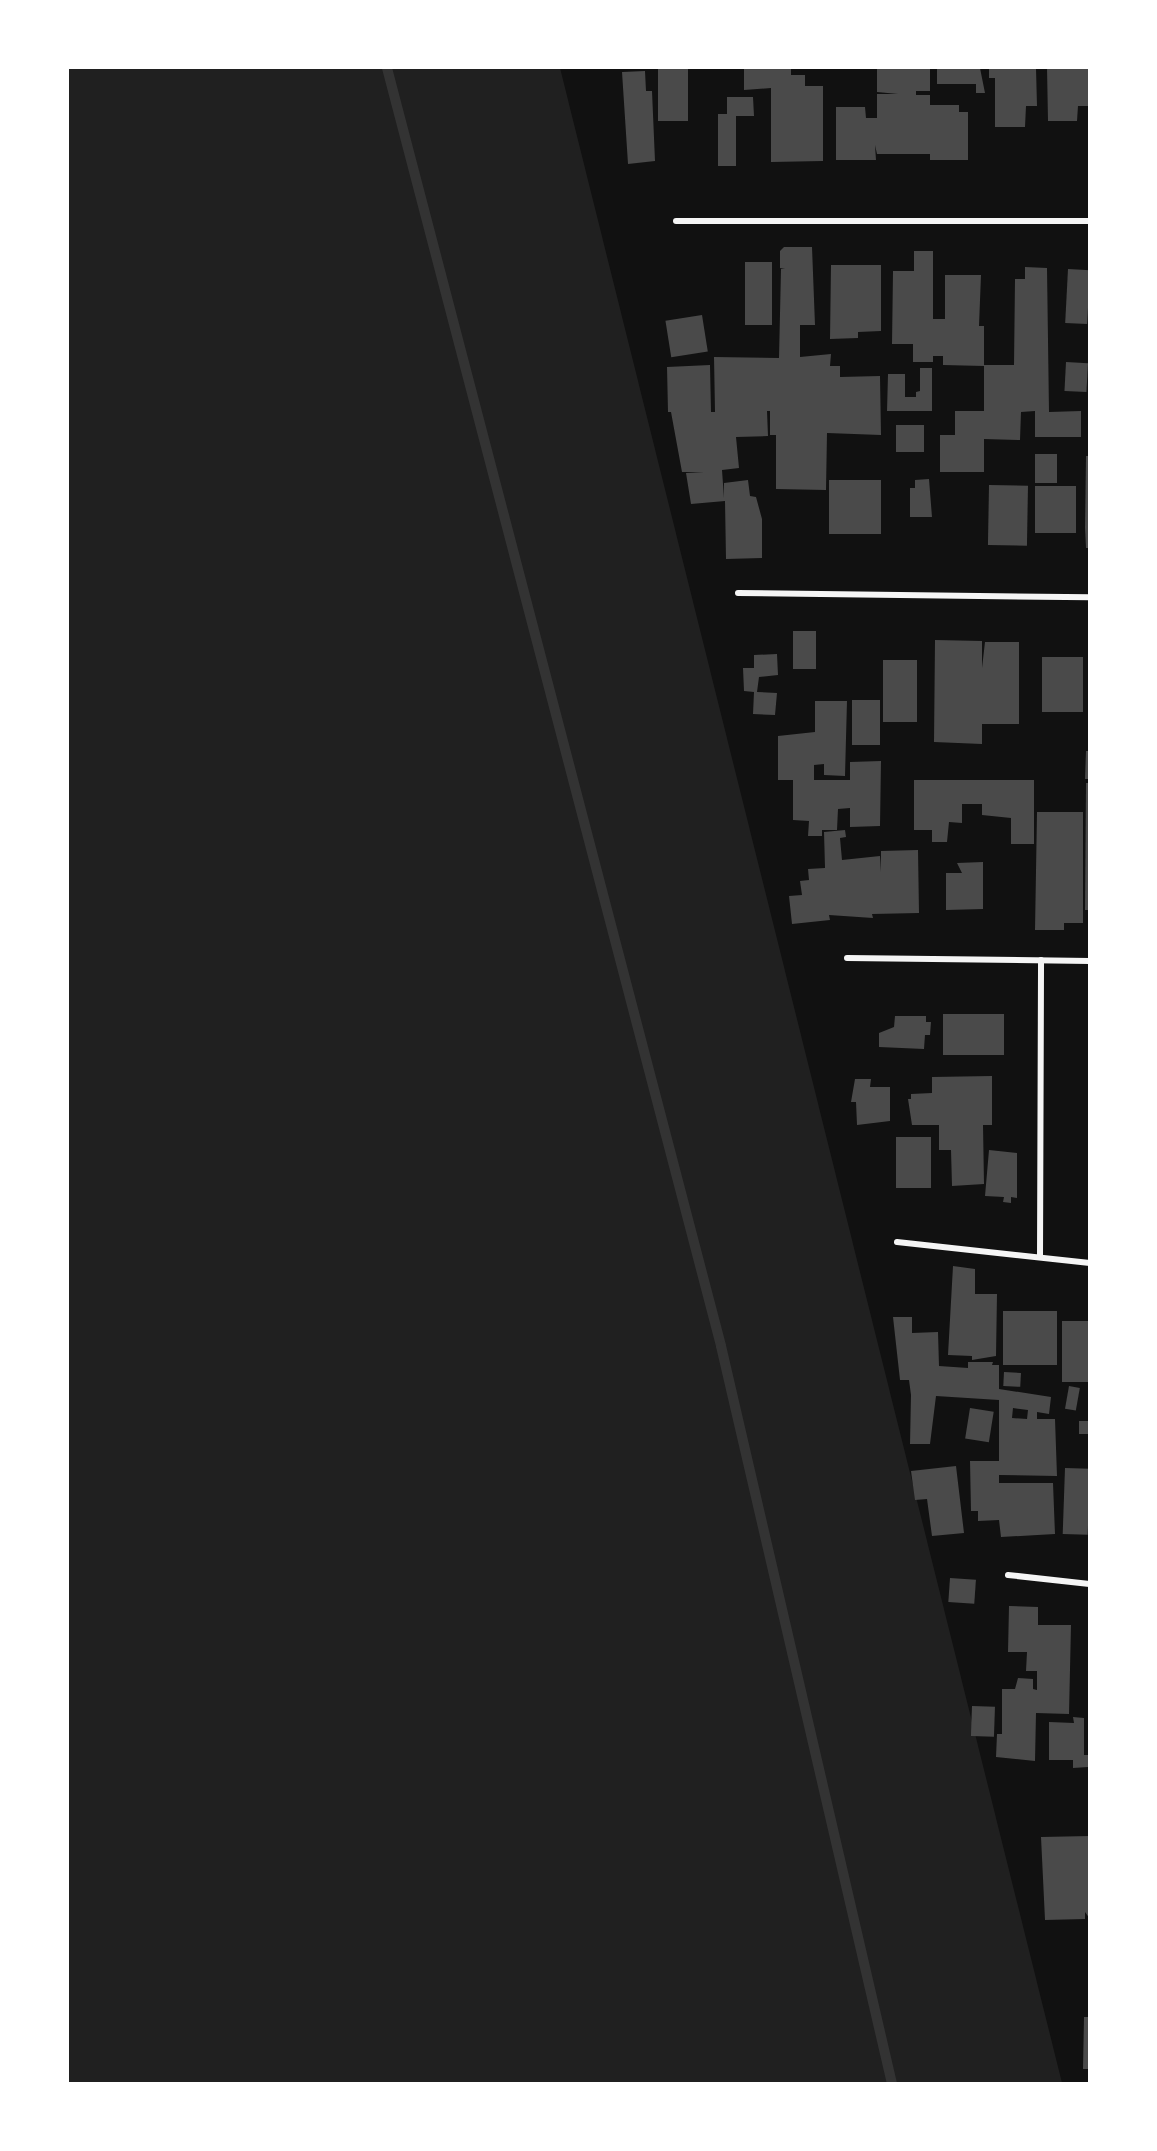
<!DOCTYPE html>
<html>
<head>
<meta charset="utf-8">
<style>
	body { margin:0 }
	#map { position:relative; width:1157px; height:2151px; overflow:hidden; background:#111; font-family:"DM Sans",sans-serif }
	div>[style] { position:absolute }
	.green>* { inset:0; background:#202020 }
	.stream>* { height:10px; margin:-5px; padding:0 5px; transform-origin:5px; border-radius:5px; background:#333 }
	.building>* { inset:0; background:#4a4a4a; transform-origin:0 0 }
	.minor>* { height:6px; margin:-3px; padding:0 3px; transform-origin:3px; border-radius:3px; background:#f5f5f5 }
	span { translate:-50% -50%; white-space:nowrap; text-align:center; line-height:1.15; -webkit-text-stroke:4.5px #fff; paint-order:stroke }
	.frame { position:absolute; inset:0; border:69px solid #fff; pointer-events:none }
</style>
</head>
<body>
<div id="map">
	<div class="green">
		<div style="clip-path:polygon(68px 68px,560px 68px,1062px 2083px,68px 2083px)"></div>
	</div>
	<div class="stream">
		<div style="left:387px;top:68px;width:1321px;rotate:75.35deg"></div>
		<div style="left:721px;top:1346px;width:758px;rotate:76.95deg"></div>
	</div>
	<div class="building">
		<div style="left:658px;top:68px;width:30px;height:53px"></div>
		<div style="clip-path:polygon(744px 68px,791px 68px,791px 75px,805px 75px,805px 86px,823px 86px,823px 161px,771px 162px,771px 88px,744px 90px)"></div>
		<div style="clip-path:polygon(877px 68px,930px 68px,930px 91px,916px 91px,916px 95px,930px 95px,930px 105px,959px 105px,959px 112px,968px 112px,968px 160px,930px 160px,930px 154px,877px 154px,875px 145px,876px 160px,836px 160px,836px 107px,865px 107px,866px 118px,877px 118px,877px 94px,898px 94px,877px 92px)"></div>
		<div style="clip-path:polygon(937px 68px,980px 68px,985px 93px,976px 93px,976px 84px,937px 84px)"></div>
		<div style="clip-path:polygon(989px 68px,1036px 68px,1037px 106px,1026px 106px,1025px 127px,995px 127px,995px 78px,989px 78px)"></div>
		<div style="clip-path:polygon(1047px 68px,1090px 68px,1090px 106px,1078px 106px,1077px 121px,1048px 121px)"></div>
		<div style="clip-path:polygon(645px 71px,646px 91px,652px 91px,655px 161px,628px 164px,622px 72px)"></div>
		<div style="clip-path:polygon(727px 97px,753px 97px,754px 116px,736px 116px,736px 166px,718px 166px,718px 114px,727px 114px)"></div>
		<div style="clip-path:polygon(784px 247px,812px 247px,815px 325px,800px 325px,800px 357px,831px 354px,830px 366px,840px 366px,840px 377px,880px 376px,881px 435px,827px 433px,826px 490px,776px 489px,776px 435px,770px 435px,770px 411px,767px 411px,768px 436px,736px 437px,739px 468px,722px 470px,724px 498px,724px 483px,748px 480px,750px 496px,756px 497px,762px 519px,762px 558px,726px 559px,725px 501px,691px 504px,686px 473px,704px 472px,682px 472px,671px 412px,668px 412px,667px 367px,710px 365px,711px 412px,715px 412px,714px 357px,779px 358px,781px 269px,785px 269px,780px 268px,780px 251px)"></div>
		<div style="clip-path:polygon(914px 251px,933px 251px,933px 319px,945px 319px,945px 275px,981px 275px,979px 326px,984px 326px,984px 365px,1014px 365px,1015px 279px,1025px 279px,1025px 267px,1047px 268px,1049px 412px,1081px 411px,1081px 437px,1035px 437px,1035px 411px,1021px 412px,1020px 440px,984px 439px,984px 472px,940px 472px,940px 435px,955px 435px,955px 411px,984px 411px,984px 366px,943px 365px,943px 356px,933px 356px,933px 362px,913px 362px,913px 344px,892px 344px,893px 271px,914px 271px)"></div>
		<div style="left:745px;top:262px;width:27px;height:63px"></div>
		<div style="clip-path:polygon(831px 265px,881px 265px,881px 331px,858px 332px,858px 338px,830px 339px)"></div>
		<div style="left:1068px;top:269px;width:22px;height:54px;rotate:3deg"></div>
		<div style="left:702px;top:315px;width:37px;height:37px;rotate:81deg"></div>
		<div style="left:1066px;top:362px;width:22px;height:29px;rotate:3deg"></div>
		<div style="clip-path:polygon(920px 368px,932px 368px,932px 411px,887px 411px,888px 374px,905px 374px,905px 397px,916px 397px,916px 392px,920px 391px)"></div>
		<div style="left:896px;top:425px;width:28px;height:27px"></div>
		<div style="left:1035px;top:454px;width:22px;height:29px"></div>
		<div style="clip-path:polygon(1086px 456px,1090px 456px,1090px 548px,1086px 548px,1085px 528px)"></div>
		<div style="clip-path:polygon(929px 479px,932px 517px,910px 517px,910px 488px,915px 488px,915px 480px)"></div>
		<div style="left:829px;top:480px;width:52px;height:54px"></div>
		<div style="left:989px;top:485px;width:39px;height:60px;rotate:1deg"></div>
		<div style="left:1035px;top:486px;width:41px;height:47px"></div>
		<div style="left:793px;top:631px;width:23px;height:38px"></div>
		<div style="clip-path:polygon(935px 640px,982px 641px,982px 668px,985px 642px,1019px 642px,1019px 724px,982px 724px,982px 744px,934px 742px)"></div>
		<div style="clip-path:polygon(777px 654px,778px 675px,759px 677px,757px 692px,777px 693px,775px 715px,753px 714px,754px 692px,744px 691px,743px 668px,754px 668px,754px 655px)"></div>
		<div style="left:1042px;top:657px;width:41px;height:55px"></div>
		<div style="left:883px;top:660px;width:34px;height:62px"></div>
		<div style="left:852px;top:700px;width:28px;height:45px"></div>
		<div style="clip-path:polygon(815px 701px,847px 701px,845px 776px,824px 775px,824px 764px,814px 765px,814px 780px,850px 780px,850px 762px,881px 761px,880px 826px,850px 827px,850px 808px,838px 809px,837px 830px,822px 830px,822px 836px,808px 836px,809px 821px,793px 820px,793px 780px,778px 780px,778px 736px,815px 732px)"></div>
		<div style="clip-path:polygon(1086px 751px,1090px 751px,1090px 779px,1085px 779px)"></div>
		<div style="clip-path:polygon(914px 780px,1034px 780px,1034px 844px,1011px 844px,1011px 818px,982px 815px,982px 804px,962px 804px,962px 823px,949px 822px,947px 842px,932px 842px,932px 830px,914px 830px)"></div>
		<div style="clip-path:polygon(1086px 783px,1090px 783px,1090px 910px,1085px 910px)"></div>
		<div style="clip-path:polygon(1037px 812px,1083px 812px,1083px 923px,1064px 923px,1064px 930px,1035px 930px)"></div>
		<div style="clip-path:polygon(845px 830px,846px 837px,840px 838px,842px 860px,880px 856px,881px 872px,881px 851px,918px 850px,919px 913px,872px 914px,873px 918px,829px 915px,830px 920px,792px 924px,789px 896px,802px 895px,800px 881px,809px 880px,808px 869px,825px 868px,824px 832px)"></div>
		<div style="clip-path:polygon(983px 862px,983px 909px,946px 910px,946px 873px,962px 873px,957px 863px)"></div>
		<div style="left:943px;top:1014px;width:61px;height:41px"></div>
		<div style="clip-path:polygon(895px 1016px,926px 1016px,926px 1022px,931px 1022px,930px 1035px,925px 1035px,924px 1049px,879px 1047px,879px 1033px,894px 1027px)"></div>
		<div style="clip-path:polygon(992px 1076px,992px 1125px,983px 1125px,984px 1184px,952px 1186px,951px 1150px,939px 1150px,939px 1125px,912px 1125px,908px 1099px,911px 1099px,911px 1094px,932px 1093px,932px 1077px)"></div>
		<div style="clip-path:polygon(855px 1079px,871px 1079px,870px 1087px,890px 1087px,890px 1121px,857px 1125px,856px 1102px,851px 1102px)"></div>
		<div style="left:896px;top:1137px;width:35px;height:51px"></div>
		<div style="clip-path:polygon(989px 1150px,1017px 1153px,1017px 1198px,1011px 1197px,1011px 1203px,1003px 1202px,1004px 1197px,985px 1196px)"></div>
		<div style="clip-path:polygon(953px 1266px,975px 1269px,975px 1294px,997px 1294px,996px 1356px,972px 1360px,972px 1356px,948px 1355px)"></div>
		<div style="left:1057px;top:1311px;width:54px;height:54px;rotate:90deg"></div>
		<div style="clip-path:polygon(evenodd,893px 1317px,912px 1317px,912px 1333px,938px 1332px,939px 1366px,968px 1368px,968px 1362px,993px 1362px,992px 1365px,999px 1365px,999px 1389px,1051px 1397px,1049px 1414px,1037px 1412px,1037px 1419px,1055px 1419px,1057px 1476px,999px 1475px,999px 1483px,1053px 1483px,1055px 1534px,1001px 1537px,999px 1520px,978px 1521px,978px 1511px,971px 1511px,970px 1461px,999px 1461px,999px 1400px,936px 1396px,930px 1444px,910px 1444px,911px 1395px,909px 1380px,900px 1380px,893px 1317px,1013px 1408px,1028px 1410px,1027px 1419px,1012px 1418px,1013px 1408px)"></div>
		<div style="left:1062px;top:1321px;width:28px;height:61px"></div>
		<div style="left:1004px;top:1372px;width:17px;height:14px;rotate:3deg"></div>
		<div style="left:1069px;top:1386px;width:11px;height:23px;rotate:10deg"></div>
		<div style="left:970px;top:1408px;width:24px;height:31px;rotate:9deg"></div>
		<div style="left:1079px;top:1421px;width:11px;height:13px"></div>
		<div style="clip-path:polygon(956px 1466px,964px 1533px,932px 1536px,927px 1499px,915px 1500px,911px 1471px)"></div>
		<div style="left:1065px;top:1468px;width:25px;height:66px;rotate:2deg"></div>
		<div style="left:950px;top:1578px;width:26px;height:24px;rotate:4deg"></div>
		<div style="clip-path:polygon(1009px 1606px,1038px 1607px,1038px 1625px,1071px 1625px,1069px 1714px,1036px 1713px,1035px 1761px,996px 1757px,997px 1734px,1002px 1734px,1002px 1689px,1015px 1689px,1018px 1678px,1033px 1679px,1033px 1689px,1037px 1690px,1037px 1671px,1026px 1671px,1027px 1652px,1008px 1652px)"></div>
		<div style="left:972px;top:1706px;width:23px;height:30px;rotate:2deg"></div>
		<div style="clip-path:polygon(1073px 1717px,1084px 1718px,1084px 1755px,1088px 1755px,1088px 1767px,1073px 1768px,1073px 1760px,1049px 1760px,1049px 1722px,1074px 1723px)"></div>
		<div style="clip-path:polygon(1090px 1836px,1090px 1919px,1085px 1912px,1085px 1919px,1045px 1920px,1041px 1837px)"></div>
		<div style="clip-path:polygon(1084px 2017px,1090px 2017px,1090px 2069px,1083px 2069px)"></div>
	</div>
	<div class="minor">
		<div style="left:676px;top:221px;width:414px"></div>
		<div style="left:738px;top:593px;width:352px;rotate:0.7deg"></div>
		<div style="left:847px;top:958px;width:243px;rotate:0.7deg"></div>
		<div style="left:897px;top:1242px;width:194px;rotate:6.2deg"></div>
		<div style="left:1040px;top:1257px;width:297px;rotate:-89.8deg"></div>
		<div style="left:1008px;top:1575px;width:82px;rotate:6.3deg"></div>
	</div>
	<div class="frame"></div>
</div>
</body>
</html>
